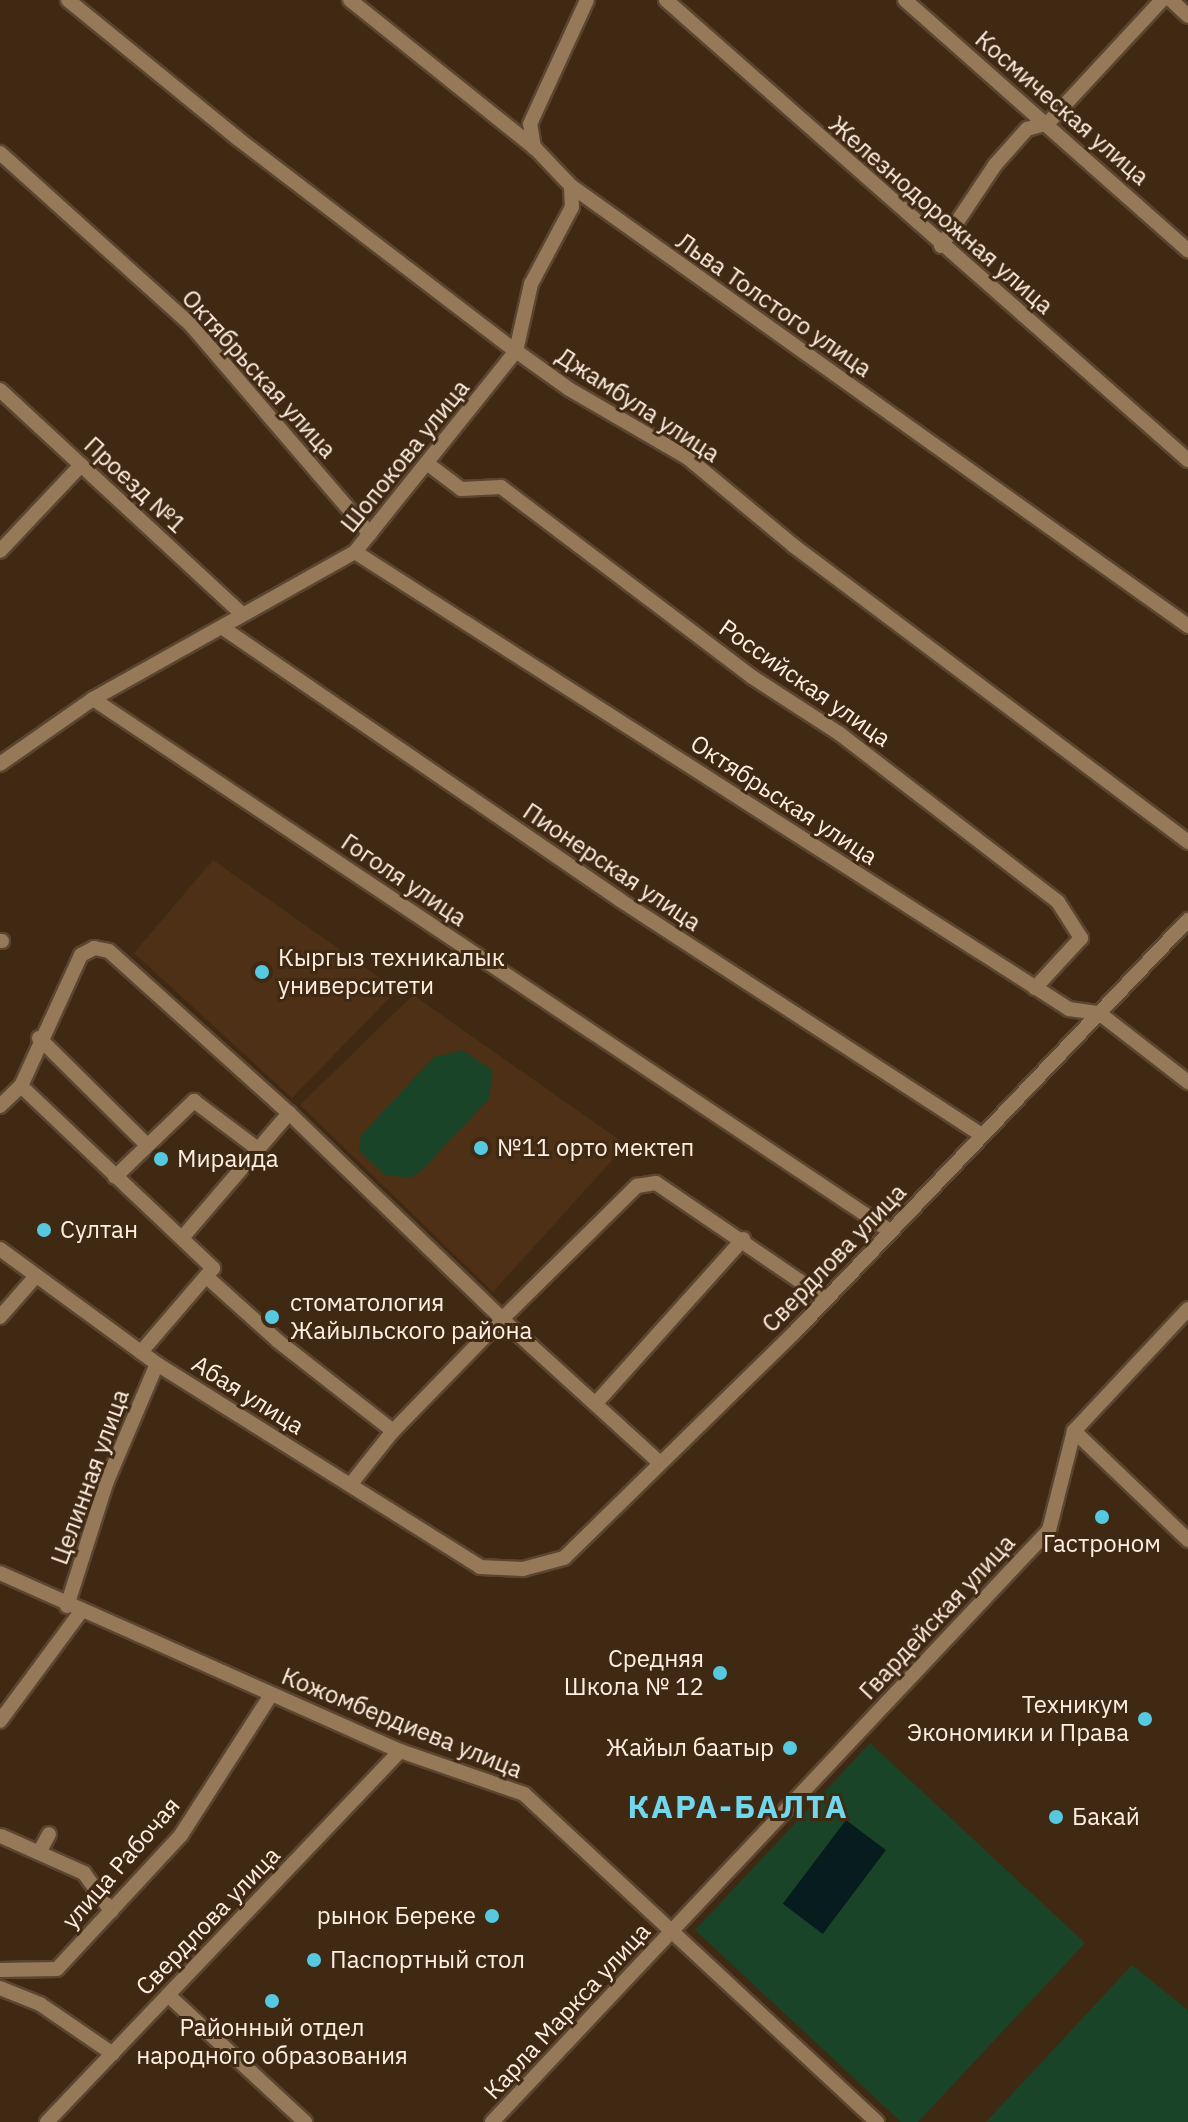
<!DOCTYPE html>
<html>
<head>
<meta charset="utf-8">
<style>
	body { margin:0 }
	#map { position:relative; width:1188px; height:2122px; overflow:hidden; background:#402913; font-family:"IBM Plex Sans",sans-serif }
	div>[style] { position:absolute }
	.built>* { inset:0; background:#4d3015 }
	.green>* { inset:0; background:#1a4427 }
	.water>* { inset:0; background:#071c1f; transform-origin:0 0 }
	.roads { filter:drop-shadow(2px 0 #5b4530) drop-shadow(-2px 0 #5b4530) drop-shadow(0 2px #5b4530) drop-shadow(0 -2px #5b4530) }
	.minor>* { height:14px; margin:-7px; padding:0 7px; transform-origin:7px; border-radius:7px; background:#957958 }
	.dots>* { width:22px; height:22px; translate:-50% -50%; box-sizing:border-box; border:4px solid #402913; border-radius:50% }
	span { translate:-50% -50%; white-space:nowrap; text-align:center; line-height:1.15; -webkit-text-stroke:6px #402913; paint-order:stroke }
	.street-label { font-size:24px; color:#ffefe2 }
	.poi-label { font-size:24px; color:#ffefe2 }
	.left { translate:0 -50%; text-align:left }
	.right { translate:-100% -50%; text-align:right }
	.district-label { font-size:32px; color:#70d7ed; font-weight:700; letter-spacing:2px }
</style>
</head>
<body>
<div id="map">
	<div class="built">
		<div style="clip-path:polygon(213px 860px,397px 990px,292px 1098px,134px 953px)"></div>
		<div style="clip-path:polygon(413px 995px,621px 1141px,616px 1156px,493px 1292px,300px 1105px)"></div>
	</div>
	<div class="green">
		<div style="clip-path:polygon(463px 1050px,493px 1071px,489px 1099px,421px 1171px,410px 1178px,385px 1175px,359px 1150px,361px 1135px,434px 1057px)"></div>
		<div style="clip-path:polygon(870px 1743px,1085px 1943px,918px 2122px,901px 2122px,695px 1930px)"></div>
		<div style="clip-path:polygon(1132px 1965px,1188px 2010px,1188px 2122px,986px 2122px)"></div>
	</div>
	<div class="water">
		<div style="left:846px;top:1820px;width:50px;height:105px;rotate:37deg"></div>
	</div>
	<div class="roads">
		<div class="minor">
			<div style="left:68px;top:0;width:218px;rotate:39.2deg"></div>
			<div style="left:237px;top:138px;width:351px;rotate:37.4deg"></div>
			<div style="left:516px;top:351px;width:65px;rotate:35.6deg"></div>
			<div style="left:569px;top:389px;width:138px;rotate:30.1deg"></div>
			<div style="left:688px;top:458px;width:138px;rotate:39.7deg"></div>
			<div style="left:794px;top:546px;width:493px;rotate:36.9deg"></div>
			<div style="left:350px;top:0;width:237px;rotate:38.7deg"></div>
			<div style="left:535px;top:148px;width:52px;rotate:46.5deg"></div>
			<div style="left:571px;top:186px;width:758px;rotate:35.49deg"></div>
			<div style="left:666px;top:0;width:696px;rotate:41.39deg"></div>
			<div style="left:905px;top:0;width:378px;rotate:41.5deg"></div>
			<div style="left:1171px;top:0;width:23px;rotate:43deg"></div>
			<div style="left:534px;top:148px;width:24px;rotate:-99deg"></div>
			<div style="left:530px;top:124px;width:136px;rotate:-65.3deg"></div>
			<div style="left:0;top:153px;width:257px;rotate:42deg"></div>
			<div style="left:191px;top:325px;width:275px;rotate:49.4deg"></div>
			<div style="left:941px;top:246px;width:97px;rotate:-56.3deg"></div>
			<div style="left:995px;top:165px;width:48px;rotate:-48.4deg"></div>
			<div style="left:1027px;top:129px;width:22px;rotate:-16deg"></div>
			<div style="left:1048px;top:123px;width:168px;rotate:-47.2deg"></div>
			<div style="left:0;top:390px;width:327px;rotate:42.8deg"></div>
			<div style="left:428px;top:464px;width:41px;rotate:37.1deg"></div>
			<div style="left:461px;top:489px;width:40px;rotate:-2.9deg"></div>
			<div style="left:501px;top:487px;width:315px;rotate:37.1deg"></div>
			<div style="left:752px;top:677px;width:105px;rotate:32.9deg"></div>
			<div style="left:840px;top:734px;width:275px;rotate:37.6deg"></div>
			<div style="left:1058px;top:902px;width:43px;rotate:57.4deg"></div>
			<div style="left:1081px;top:938px;width:68px;rotate:132.6deg"></div>
			<div style="left:0;top:551px;width:118px;rotate:-46.7deg"></div>
			<div style="left:355px;top:552px;width:848px;rotate:32.62deg"></div>
			<div style="left:1069px;top:1009px;width:30px;rotate:8deg"></div>
			<div style="left:1099px;top:1013px;width:113px;rotate:37.8deg"></div>
			<div style="left:223px;top:628px;width:481px;rotate:34.4deg"></div>
			<div style="left:620px;top:900px;width:432px;rotate:33deg"></div>
			<div style="left:93px;top:699px;width:958px;rotate:33.72deg"></div>
			<div style="left:0;top:764px;width:113px;rotate:-35deg"></div>
			<div style="left:93px;top:699px;width:300px;rotate:-29.3deg"></div>
			<div style="left:355px;top:552px;width:258px;rotate:-51.3deg"></div>
			<div style="left:516px;top:351px;width:69px;rotate:-77.4deg"></div>
			<div style="left:531px;top:284px;width:87px;rotate:-62deg"></div>
			<div style="left:572px;top:207px;width:21px;rotate:-93deg"></div>
			<div style="left:0;top:941px;width:2px"></div>
			<div style="left:39px;top:1038px;width:152px;rotate:44.7deg"></div>
			<div style="left:21px;top:1086px;width:265px;rotate:43.5deg"></div>
			<div style="left:213px;top:1268px;width:111px;rotate:130.6deg"></div>
			<div style="left:0;top:1106px;width:29px;rotate:-44deg"></div>
			<div style="left:21px;top:1086px;width:144px;rotate:-65.4deg"></div>
			<div style="left:81px;top:955px;width:15px;rotate:-28deg"></div>
			<div style="left:94px;top:948px;width:15px;rotate:11deg"></div>
			<div style="left:109px;top:951px;width:242px;rotate:42deg"></div>
			<div style="left:289px;top:1113px;width:296px;rotate:44deg"></div>
			<div style="left:502px;top:1319px;width:156px;rotate:134.2deg"></div>
			<div style="left:393px;top:1431px;width:69px;rotate:128.5deg"></div>
			<div style="left:115px;top:1177px;width:110px;rotate:-43.9deg"></div>
			<div style="left:194px;top:1101px;width:80px;rotate:36.9deg"></div>
			<div style="left:182px;top:1238px;width:165px;rotate:-49.4deg"></div>
			<div style="left:0;top:1249px;width:195px;rotate:36.2deg"></div>
			<div style="left:157px;top:1364px;width:381px;rotate:32.1deg"></div>
			<div style="left:480px;top:1567px;width:43px;rotate:2.7deg"></div>
			<div style="left:523px;top:1569px;width:42px;rotate:-15deg"></div>
			<div style="left:564px;top:1558px;width:322px;rotate:-44.4deg"></div>
			<div style="left:794px;top:1333px;width:571px;rotate:-46.35deg"></div>
			<div style="left:208px;top:1278px;width:94px;rotate:42deg"></div>
			<div style="left:278px;top:1341px;width:146px;rotate:38deg"></div>
			<div style="left:0;top:1317px;width:55px;rotate:-48.7deg"></div>
			<div style="left:597px;top:1402px;width:219px;rotate:-48.1deg"></div>
			<div style="left:1074px;top:1431px;width:158px;rotate:43.7deg"></div>
			<div style="left:660px;top:1463px;width:214px;rotate:-137.7deg"></div>
			<div style="left:502px;top:1319px;width:190px;rotate:-44.6deg"></div>
			<div style="left:637px;top:1186px;width:19px;rotate:-9deg"></div>
			<div style="left:656px;top:1183px;width:206px;rotate:34.3deg"></div>
			<div style="left:0;top:1573px;width:438px;rotate:24deg"></div>
			<div style="left:400px;top:1751px;width:131px;rotate:19.1deg"></div>
			<div style="left:524px;top:1794px;width:482px;rotate:42.9deg"></div>
			<div style="left:67px;top:1606px;width:131px;rotate:-72.3deg"></div>
			<div style="left:107px;top:1481px;width:127px;rotate:-66.9deg"></div>
			<div style="left:0;top:1721px;width:134px;rotate:-53.5deg"></div>
			<div style="left:1px;top:1836px;width:91px;rotate:24deg"></div>
			<div style="left:84px;top:1873px;width:47px;rotate:54.6deg"></div>
			<div style="left:40px;top:1851px;width:19px;rotate:-62deg"></div>
			<div style="left:0;top:1970px;width:57px;rotate:-1deg"></div>
			<div style="left:57px;top:1969px;width:183px;rotate:-47.2deg"></div>
			<div style="left:181px;top:1835px;width:166px;rotate:-57.3deg"></div>
			<div style="left:0;top:1988px;width:43px;rotate:21.8deg"></div>
			<div style="left:40px;top:2004px;width:88px;rotate:34.4deg"></div>
			<div style="left:168px;top:1995px;width:187px;rotate:42.8deg"></div>
			<div style="left:47px;top:2122px;width:512px;rotate:-46.42deg"></div>
			<div style="left:492px;top:2122px;width:813px;rotate:-46.74deg"></div>
			<div style="left:1049px;top:1530px;width:102px;rotate:-75.8deg"></div>
			<div style="left:1074px;top:1431px;width:167px;rotate:-46.9deg"></div>
		</div>
	</div>
	<div class="dots">
		<div style="left:262px;top:972px;background:#56c9e1"></div>
		<div style="left:481px;top:1148px;background:#56c9e1"></div>
		<div style="left:161px;top:1159px;background:#56c9e1"></div>
		<div style="left:44px;top:1230px;background:#56c9e1"></div>
		<div style="left:272px;top:1317px;background:#56c9e1"></div>
		<div style="left:1102px;top:1517px;background:#56c9e1"></div>
		<div style="left:720px;top:1673px;background:#56c9e1"></div>
		<div style="left:1145px;top:1719px;background:#56c9e1"></div>
		<div style="left:790px;top:1748px;background:#56c9e1"></div>
		<div style="left:1056px;top:1817px;background:#56c9e1"></div>
		<div style="left:492px;top:1916px;background:#56c9e1"></div>
		<div style="left:314px;top:1960px;background:#56c9e1"></div>
		<div style="left:272px;top:2001px;background:#56c9e1"></div>
	</div>
	<div class="street-label">
		<span style="left:1062px;top:108px;rotate:41deg">Космическая улица</span>
		<span style="left:941px;top:215px;rotate:41deg">Железнодорожная улица</span>
		<span style="left:774px;top:305px;rotate:35deg">Льва Толстого улица</span>
		<span style="left:259px;top:374px;rotate:48deg">Октябрьская улица</span>
		<span style="left:638px;top:405px;rotate:33deg">Джамбула улица</span>
		<span style="left:405px;top:456px;rotate:-51deg">Шопокова улица</span>
		<span style="left:135px;top:485px;rotate:43deg">Проезд №1</span>
		<span style="left:805px;top:683px;rotate:35deg">Российская улица</span>
		<span style="left:784px;top:800px;rotate:33deg">Октябрьская улица</span>
		<span style="left:612px;top:867px;rotate:34deg">Пионерская улица</span>
		<span style="left:404px;top:880px;rotate:34deg">Гоголя улица</span>
		<span style="left:834px;top:1258px;rotate:-46deg">Свердлова улица</span>
		<span style="left:248px;top:1395px;rotate:32deg">Абая улица</span>
		<span style="left:90px;top:1477px;rotate:-70deg">Целинная улица</span>
		<span style="left:937px;top:1617px;rotate:-47deg">Гвардейская улица</span>
		<span style="left:402px;top:1723px;rotate:22deg">Кожомбердиева улица</span>
		<span style="left:121px;top:1863px;rotate:-49deg">улица Рабочая</span>
		<span style="left:208px;top:1921px;rotate:-46deg">Свердлова улица</span>
		<span style="left:567px;top:2011px;rotate:-47deg">Карла Маркса улица</span>
	</div>
	<div class="poi-label">
		<span class="left" style="left:278px;top:972px">Кыргыз техникалык<br>университети</span>
		<span class="left" style="left:497px;top:1148px">№11 орто мектеп</span>
		<span class="left" style="left:177px;top:1159px">Мираида</span>
		<span class="left" style="left:60px;top:1230px">Султан</span>
		<span class="left" style="left:290px;top:1317px">стоматология<br>Жайыльского района</span>
		<span style="left:1102px;top:1544px">Гастроном</span>
		<span class="right" style="left:704px;top:1673px">Средняя<br>Школа № 12</span>
		<span class="right" style="left:1129px;top:1719px">Техникум<br>Экономики и Права</span>
		<span class="right" style="left:774px;top:1748px">Жайыл баатыр</span>
		<span class="left" style="left:1072px;top:1817px">Бакай</span>
		<span class="right" style="left:476px;top:1916px">рынок Береке</span>
		<span class="left" style="left:330px;top:1960px">Паспортный стол</span>
		<span style="left:272px;top:2042px">Районный отдел<br>народного образования</span>
	</div>
	<div class="district-label">
		<span style="left:738px;top:1806px">КАРА-БАЛТА</span>
	</div>
</div>
</body>
</html>
